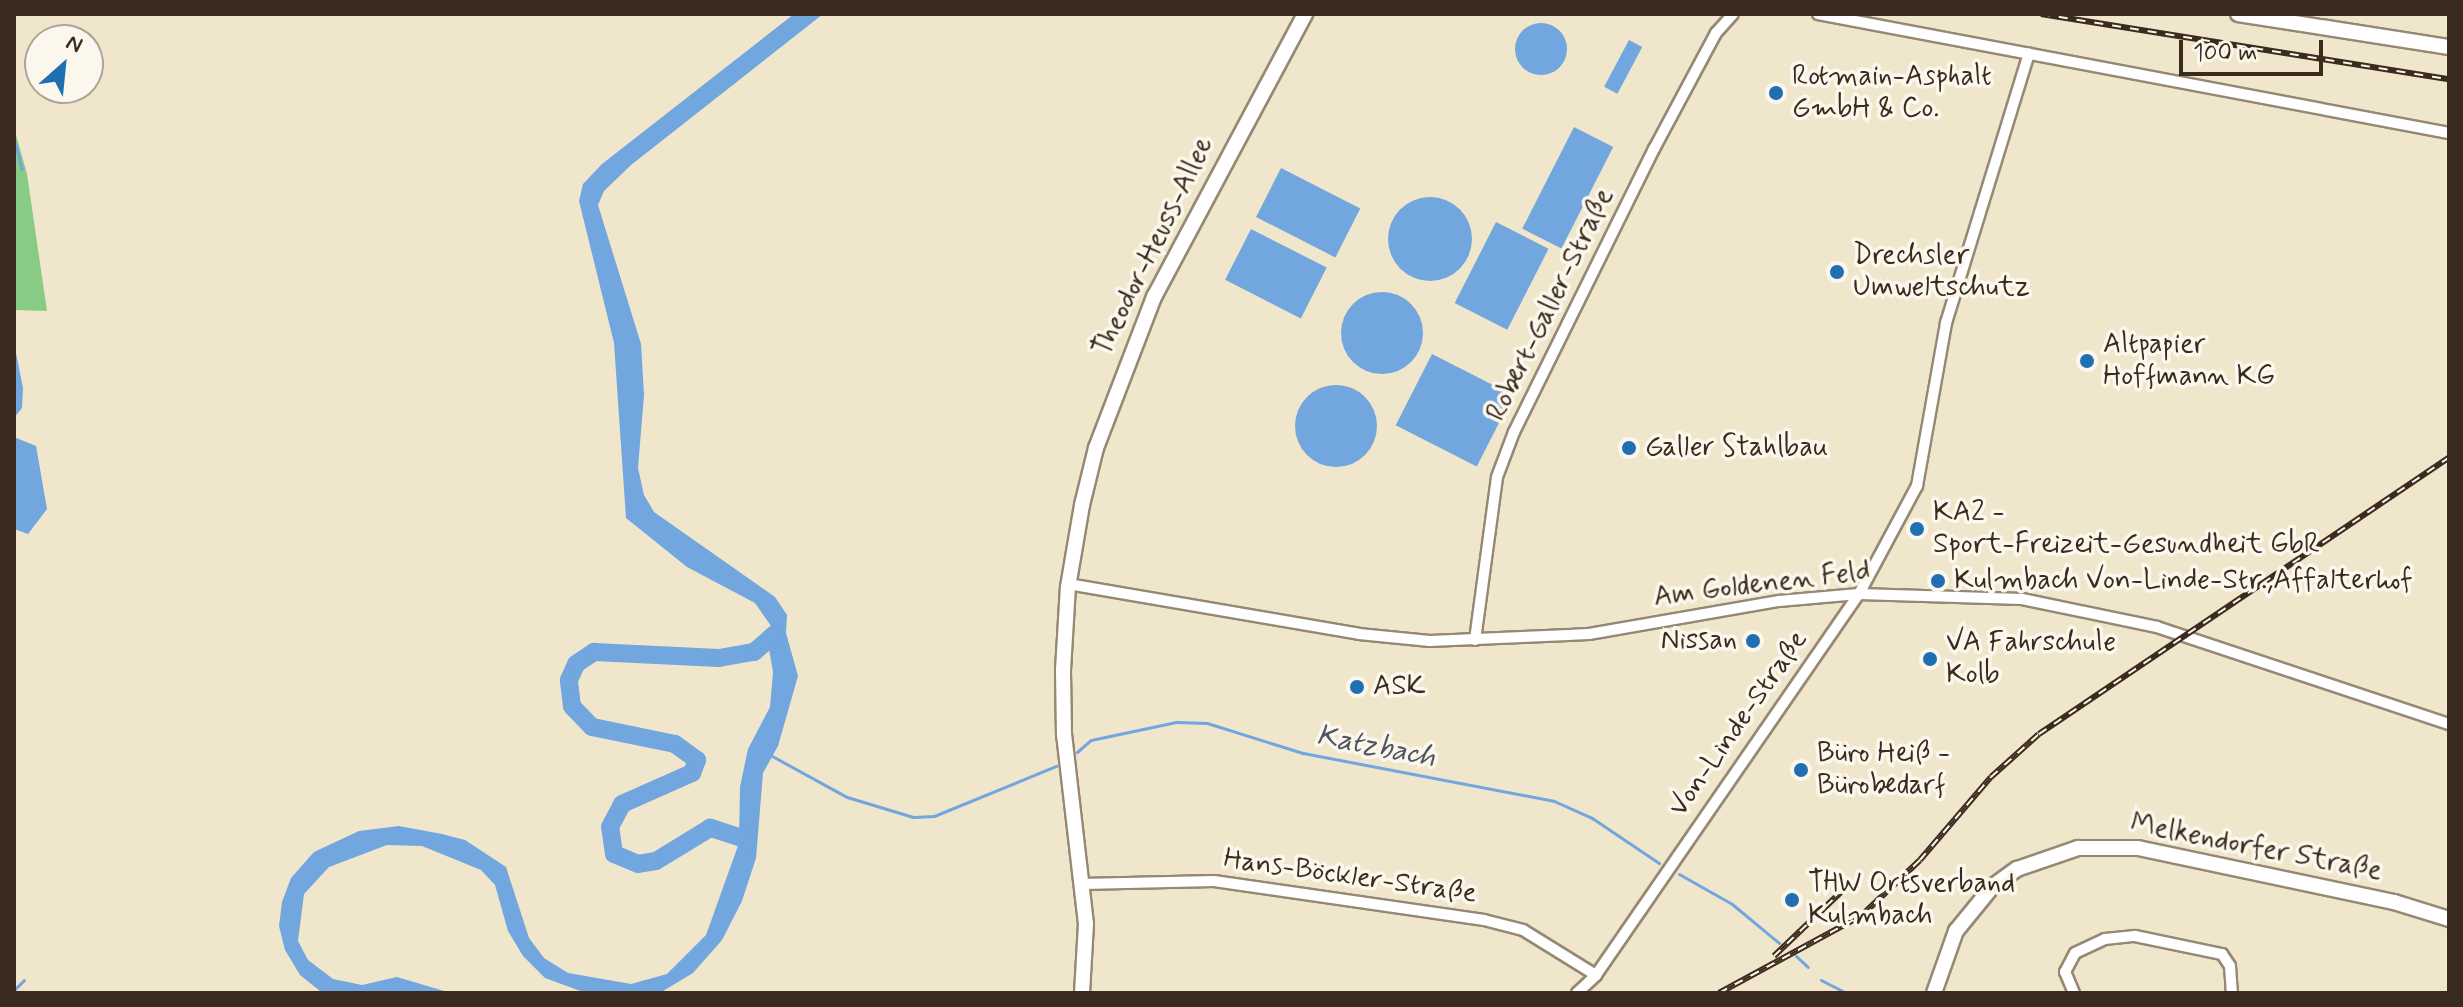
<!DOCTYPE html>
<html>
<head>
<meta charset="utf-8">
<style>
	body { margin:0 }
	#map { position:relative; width:2463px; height:1007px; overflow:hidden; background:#f0e6cb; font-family:Mynerve,sans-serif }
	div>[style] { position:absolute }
	.green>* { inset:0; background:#87cb84 }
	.water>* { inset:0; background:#71a6de; transform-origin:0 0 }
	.round { border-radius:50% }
	.stream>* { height:3px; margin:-1.5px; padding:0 1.5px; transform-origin:1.5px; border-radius:1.5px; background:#71a6de }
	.river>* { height:18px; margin:-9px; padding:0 9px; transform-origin:9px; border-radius:9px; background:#71a6de }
	.roads { filter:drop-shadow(2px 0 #968874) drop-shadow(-2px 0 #968874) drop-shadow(0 2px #968874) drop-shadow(0 -2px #968874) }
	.street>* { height:10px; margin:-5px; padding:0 5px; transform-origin:5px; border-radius:5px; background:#fff }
	.secondary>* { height:14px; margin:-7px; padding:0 7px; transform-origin:7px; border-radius:7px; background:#fff }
	.rail>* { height:6px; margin-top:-3px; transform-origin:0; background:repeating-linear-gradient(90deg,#fbf7ec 0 9px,#3b2a1e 0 18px); box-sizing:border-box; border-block:2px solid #3b2a1e }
	.dots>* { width:22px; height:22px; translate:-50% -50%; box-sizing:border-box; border:4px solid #fbf7ec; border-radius:50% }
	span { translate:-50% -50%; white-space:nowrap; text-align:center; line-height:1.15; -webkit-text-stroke:7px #fbf7ec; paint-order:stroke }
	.poi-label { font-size:28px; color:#3b2a1e }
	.left { translate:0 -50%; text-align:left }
	.right { translate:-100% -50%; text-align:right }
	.street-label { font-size:28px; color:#3b2a1e }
	.water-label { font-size:30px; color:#4e5561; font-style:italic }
	.frame { position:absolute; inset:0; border:16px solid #3b2a1e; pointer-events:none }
	.north { position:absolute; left:24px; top:24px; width:80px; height:80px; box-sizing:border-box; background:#fbf7ec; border:2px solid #aea59a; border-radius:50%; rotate:27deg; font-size:22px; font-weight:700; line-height:32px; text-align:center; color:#3b2a1e }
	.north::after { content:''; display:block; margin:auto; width:28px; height:36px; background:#1f6fb2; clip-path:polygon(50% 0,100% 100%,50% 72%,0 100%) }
	.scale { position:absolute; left:2179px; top:40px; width:144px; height:36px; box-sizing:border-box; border:4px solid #3b2a1e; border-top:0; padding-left:10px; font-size:24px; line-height:28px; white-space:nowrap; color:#3b2a1e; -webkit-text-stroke:6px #fbf7ec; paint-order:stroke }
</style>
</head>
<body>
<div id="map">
	<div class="green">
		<div style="clip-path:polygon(14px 128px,27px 174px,47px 311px,14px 310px)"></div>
	</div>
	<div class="water">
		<div style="clip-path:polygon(794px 14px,823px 14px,631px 165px,604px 191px,598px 205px,641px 344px,644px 395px,638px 468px,644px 495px,654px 512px,775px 597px,787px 615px,786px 633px,798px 676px,778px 746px,763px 773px,756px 858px,742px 901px,722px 940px,693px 973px,663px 991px,586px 993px,545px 978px,523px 956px,508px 931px,495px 885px,481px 870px,422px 846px,387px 845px,329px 867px,304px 894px,298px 941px,308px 960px,333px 979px,362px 985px,397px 977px,451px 993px,320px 991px,300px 975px,285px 950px,279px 926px,282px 902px,291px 878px,314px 852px,359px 831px,399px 826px,442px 834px,465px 840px,506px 867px,529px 938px,544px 958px,568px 973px,631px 984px,667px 974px,706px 935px,739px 843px,740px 787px,748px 749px,770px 707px,773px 672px,766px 632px,771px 626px,755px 603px,687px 567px,626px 518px,614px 343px,579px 201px,583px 184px,602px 164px)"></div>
		<div class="round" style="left:1515px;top:23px;width:52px;height:52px"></div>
		<div style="left:1629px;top:40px;width:15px;height:53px;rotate:28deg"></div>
		<div style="left:1574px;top:127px;width:44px;height:114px;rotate:27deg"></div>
		<div style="left:1281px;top:168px;width:89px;height:55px;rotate:27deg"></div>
		<div class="round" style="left:1388px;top:197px;width:84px;height:84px"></div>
		<div style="left:1496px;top:222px;width:59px;height:91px;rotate:27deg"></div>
		<div style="left:1251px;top:229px;width:85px;height:57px;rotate:27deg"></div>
		<div class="round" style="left:1341px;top:292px;width:82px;height:82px"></div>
		<div style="clip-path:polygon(14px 343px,23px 388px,22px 408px,14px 418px)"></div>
		<div style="left:1432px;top:354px;width:91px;height:80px;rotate:27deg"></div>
		<div class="round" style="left:1295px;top:385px;width:82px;height:82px"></div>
		<div style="clip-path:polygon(14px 437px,36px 446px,47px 509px,28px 534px,14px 529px)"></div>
	</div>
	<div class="stream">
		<div style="left:14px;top:138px;width:32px;rotate:76deg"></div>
		<div style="left:1077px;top:752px;width:18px;rotate:-41deg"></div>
		<div style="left:1091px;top:740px;width:87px;rotate:-12deg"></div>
		<div style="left:1176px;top:722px;width:31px;rotate:2deg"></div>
		<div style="left:1207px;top:723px;width:101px;rotate:17.4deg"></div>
		<div style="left:1303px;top:753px;width:256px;rotate:10.8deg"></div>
		<div style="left:1554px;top:801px;width:42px;rotate:24.1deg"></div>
		<div style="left:1592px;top:818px;width:81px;rotate:33.9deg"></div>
		<div style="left:772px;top:756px;width:85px;rotate:28.7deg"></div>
		<div style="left:847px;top:797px;width:69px;rotate:16.9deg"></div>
		<div style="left:913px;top:817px;width:21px;rotate:-3deg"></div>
		<div style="left:934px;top:816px;width:132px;rotate:-22.3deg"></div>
		<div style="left:1679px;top:874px;width:61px;rotate:29.5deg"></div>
		<div style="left:1732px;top:904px;width:61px;rotate:39.7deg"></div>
		<div style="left:1796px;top:956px;width:16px;rotate:43deg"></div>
		<div style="left:1821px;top:980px;width:28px;rotate:27deg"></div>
		<div style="left:14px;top:990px;width:14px;rotate:-45deg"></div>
	</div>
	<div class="river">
		<div style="left:748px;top:840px;width:40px;rotate:-162deg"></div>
		<div style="left:710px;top:828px;width:63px;rotate:148.6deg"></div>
		<div style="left:656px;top:861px;width:18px;rotate:171deg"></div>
		<div style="left:638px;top:864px;width:26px;rotate:-157deg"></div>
		<div style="left:614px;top:854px;width:27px;rotate:-98deg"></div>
		<div style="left:610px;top:827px;width:26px;rotate:-62deg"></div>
		<div style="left:622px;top:804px;width:77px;rotate:-23.9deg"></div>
		<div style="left:692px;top:773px;width:14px;rotate:-69deg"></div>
		<div style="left:697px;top:760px;width:27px;rotate:-144deg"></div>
		<div style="left:675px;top:744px;width:85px;rotate:-168.4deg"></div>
		<div style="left:592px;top:727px;width:29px;rotate:-134deg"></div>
		<div style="left:572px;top:706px;width:26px;rotate:-97deg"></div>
		<div style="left:569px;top:680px;width:17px;rotate:-66deg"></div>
		<div style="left:576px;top:664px;width:22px;rotate:-34deg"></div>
		<div style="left:594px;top:652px;width:125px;rotate:2.7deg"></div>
		<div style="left:719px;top:658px;width:36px;rotate:-10deg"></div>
		<div style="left:754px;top:652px;width:28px;rotate:-41deg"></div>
	</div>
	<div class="roads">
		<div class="street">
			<div style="left:1818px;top:14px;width:642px;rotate:10.68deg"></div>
			<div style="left:1068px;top:584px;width:295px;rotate:9.7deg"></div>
			<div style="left:1359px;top:634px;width:71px;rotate:5.6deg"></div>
			<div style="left:1430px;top:641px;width:159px;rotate:-2.5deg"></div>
			<div style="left:1589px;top:634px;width:193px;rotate:-9.9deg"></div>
			<div style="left:1779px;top:601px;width:80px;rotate:-5deg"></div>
			<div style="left:1859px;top:594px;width:163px;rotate:1.8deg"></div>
			<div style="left:2022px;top:599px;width:138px;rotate:11.7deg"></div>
			<div style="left:2157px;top:627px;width:308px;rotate:18.4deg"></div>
			<div style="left:1475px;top:640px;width:164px;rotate:-82.3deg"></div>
			<div style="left:1497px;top:477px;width:48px;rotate:-69.3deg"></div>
			<div style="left:1514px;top:432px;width:316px;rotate:-63.7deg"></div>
			<div style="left:1654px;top:149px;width:132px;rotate:-61.9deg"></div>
			<div style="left:1716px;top:33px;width:25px;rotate:-48deg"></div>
			<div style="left:1082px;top:884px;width:132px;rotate:-1.3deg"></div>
			<div style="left:1214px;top:881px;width:273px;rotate:8.2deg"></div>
			<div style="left:1484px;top:920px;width:40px;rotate:14.4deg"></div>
			<div style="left:1523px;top:930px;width:86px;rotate:31.7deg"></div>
			<div style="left:1577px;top:993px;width:26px;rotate:-43deg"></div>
			<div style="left:1596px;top:975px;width:463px;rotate:-55.4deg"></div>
			<div style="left:1859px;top:594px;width:123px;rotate:-61.8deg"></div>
			<div style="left:1917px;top:486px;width:166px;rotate:-79.9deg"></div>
			<div style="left:1946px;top:323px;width:282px;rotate:-72.9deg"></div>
			<div style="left:2074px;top:993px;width:23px;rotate:-113deg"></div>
			<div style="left:2065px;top:972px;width:21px;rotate:-62deg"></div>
			<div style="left:2075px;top:953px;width:33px;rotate:-25deg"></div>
			<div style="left:2105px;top:939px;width:30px;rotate:-6deg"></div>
			<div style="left:2135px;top:936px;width:89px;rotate:11.7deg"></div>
			<div style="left:2222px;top:954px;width:14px;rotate:56deg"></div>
			<div style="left:2230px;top:966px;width:27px;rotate:86deg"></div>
		</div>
		<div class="secondary">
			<div style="left:2238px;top:14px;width:214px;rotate:8.9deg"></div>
			<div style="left:1082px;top:993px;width:69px;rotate:-86.7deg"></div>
			<div style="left:1086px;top:924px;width:190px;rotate:-96.6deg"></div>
			<div style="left:1064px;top:735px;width:65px;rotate:-90.9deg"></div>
			<div style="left:1063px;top:670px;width:83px;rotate:-86.6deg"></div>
			<div style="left:1068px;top:587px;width:83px;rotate:-80.3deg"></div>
			<div style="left:1082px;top:505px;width:59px;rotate:-76.2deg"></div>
			<div style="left:1096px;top:448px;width:162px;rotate:-69deg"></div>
			<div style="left:1154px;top:297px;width:321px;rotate:-61.9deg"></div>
			<div style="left:1934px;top:993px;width:66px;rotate:-70.5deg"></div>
			<div style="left:1956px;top:931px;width:57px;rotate:-50.7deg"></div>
			<div style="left:1992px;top:887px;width:31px;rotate:-36deg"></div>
			<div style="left:2017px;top:869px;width:65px;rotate:-19deg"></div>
			<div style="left:2078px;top:848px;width:60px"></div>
			<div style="left:2138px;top:848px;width:262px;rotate:11.9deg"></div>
			<div style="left:2394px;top:902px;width:58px;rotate:17.2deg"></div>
		</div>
	</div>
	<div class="rail">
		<div style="left:2041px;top:14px;width:413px;rotate:9.1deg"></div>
		<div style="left:1774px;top:956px;width:93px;rotate:-43.7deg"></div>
		<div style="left:1719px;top:993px;width:162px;rotate:-28.5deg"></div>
		<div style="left:1861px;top:916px;width:81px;rotate:-43.5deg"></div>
		<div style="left:1920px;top:860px;width:109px;rotate:-49.5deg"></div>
		<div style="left:1991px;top:777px;width:64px;rotate:-41.9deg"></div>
		<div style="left:2039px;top:734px;width:495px;rotate:-34deg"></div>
	</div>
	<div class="dots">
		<div style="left:1776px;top:93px;background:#1f6fb2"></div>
		<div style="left:1837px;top:272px;background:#1f6fb2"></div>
		<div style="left:2087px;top:361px;background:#1f6fb2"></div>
		<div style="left:1629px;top:448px;background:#1f6fb2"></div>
		<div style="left:1917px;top:529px;background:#1f6fb2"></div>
		<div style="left:1938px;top:581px;background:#1f6fb2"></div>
		<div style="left:1753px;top:641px;background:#1f6fb2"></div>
		<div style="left:1930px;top:659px;background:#1f6fb2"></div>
		<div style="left:1357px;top:687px;background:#1f6fb2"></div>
		<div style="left:1801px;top:770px;background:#1f6fb2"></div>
		<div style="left:1792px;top:900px;background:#1f6fb2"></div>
	</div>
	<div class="poi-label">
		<span class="left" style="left:1792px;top:93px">Rotmain-Asphalt<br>GmbH &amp; Co.</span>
		<span class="left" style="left:1853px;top:272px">Drechsler<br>Umweltschutz</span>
		<span class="left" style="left:2103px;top:361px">Altpapier<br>Hoffmann KG</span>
		<span class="left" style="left:1645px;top:448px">Galler Stahlbau</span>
		<span class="left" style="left:1933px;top:529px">KA2 -<br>Sport-Freizeit-Gesundheit GbR</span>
		<span class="left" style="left:1954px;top:581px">Kulmbach Von-Linde-Str.,Affalterhof</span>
		<span class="right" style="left:1737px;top:641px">Nissan</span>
		<span class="left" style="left:1946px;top:659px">VA Fahrschule<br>Kolb</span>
		<span class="left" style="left:1373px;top:687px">ASK</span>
		<span class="left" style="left:1817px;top:770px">Büro Heiß -<br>Bürobedarf</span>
		<span class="left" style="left:1808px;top:900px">THW Ortsverband<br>Kulmbach</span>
	</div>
	<div class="street-label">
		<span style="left:1154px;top:247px;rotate:-64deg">Theodor-Heuss-Allee</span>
		<span style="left:1551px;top:305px;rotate:-64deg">Robert-Galler-Straße</span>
		<span style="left:1762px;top:585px;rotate:-7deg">Am Goldenen Feld</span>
		<span style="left:1739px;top:724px;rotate:-55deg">Von-Linde-Straße</span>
		<span style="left:2256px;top:848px;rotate:11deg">Melkendorfer Straße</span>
		<span style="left:1350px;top:877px;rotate:8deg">Hans-Böckler-Straße</span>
	</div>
	<div class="water-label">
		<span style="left:1376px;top:747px;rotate:11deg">Katzbach</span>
	</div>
	<div class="frame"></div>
	<div class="north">N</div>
	<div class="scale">100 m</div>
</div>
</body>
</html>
